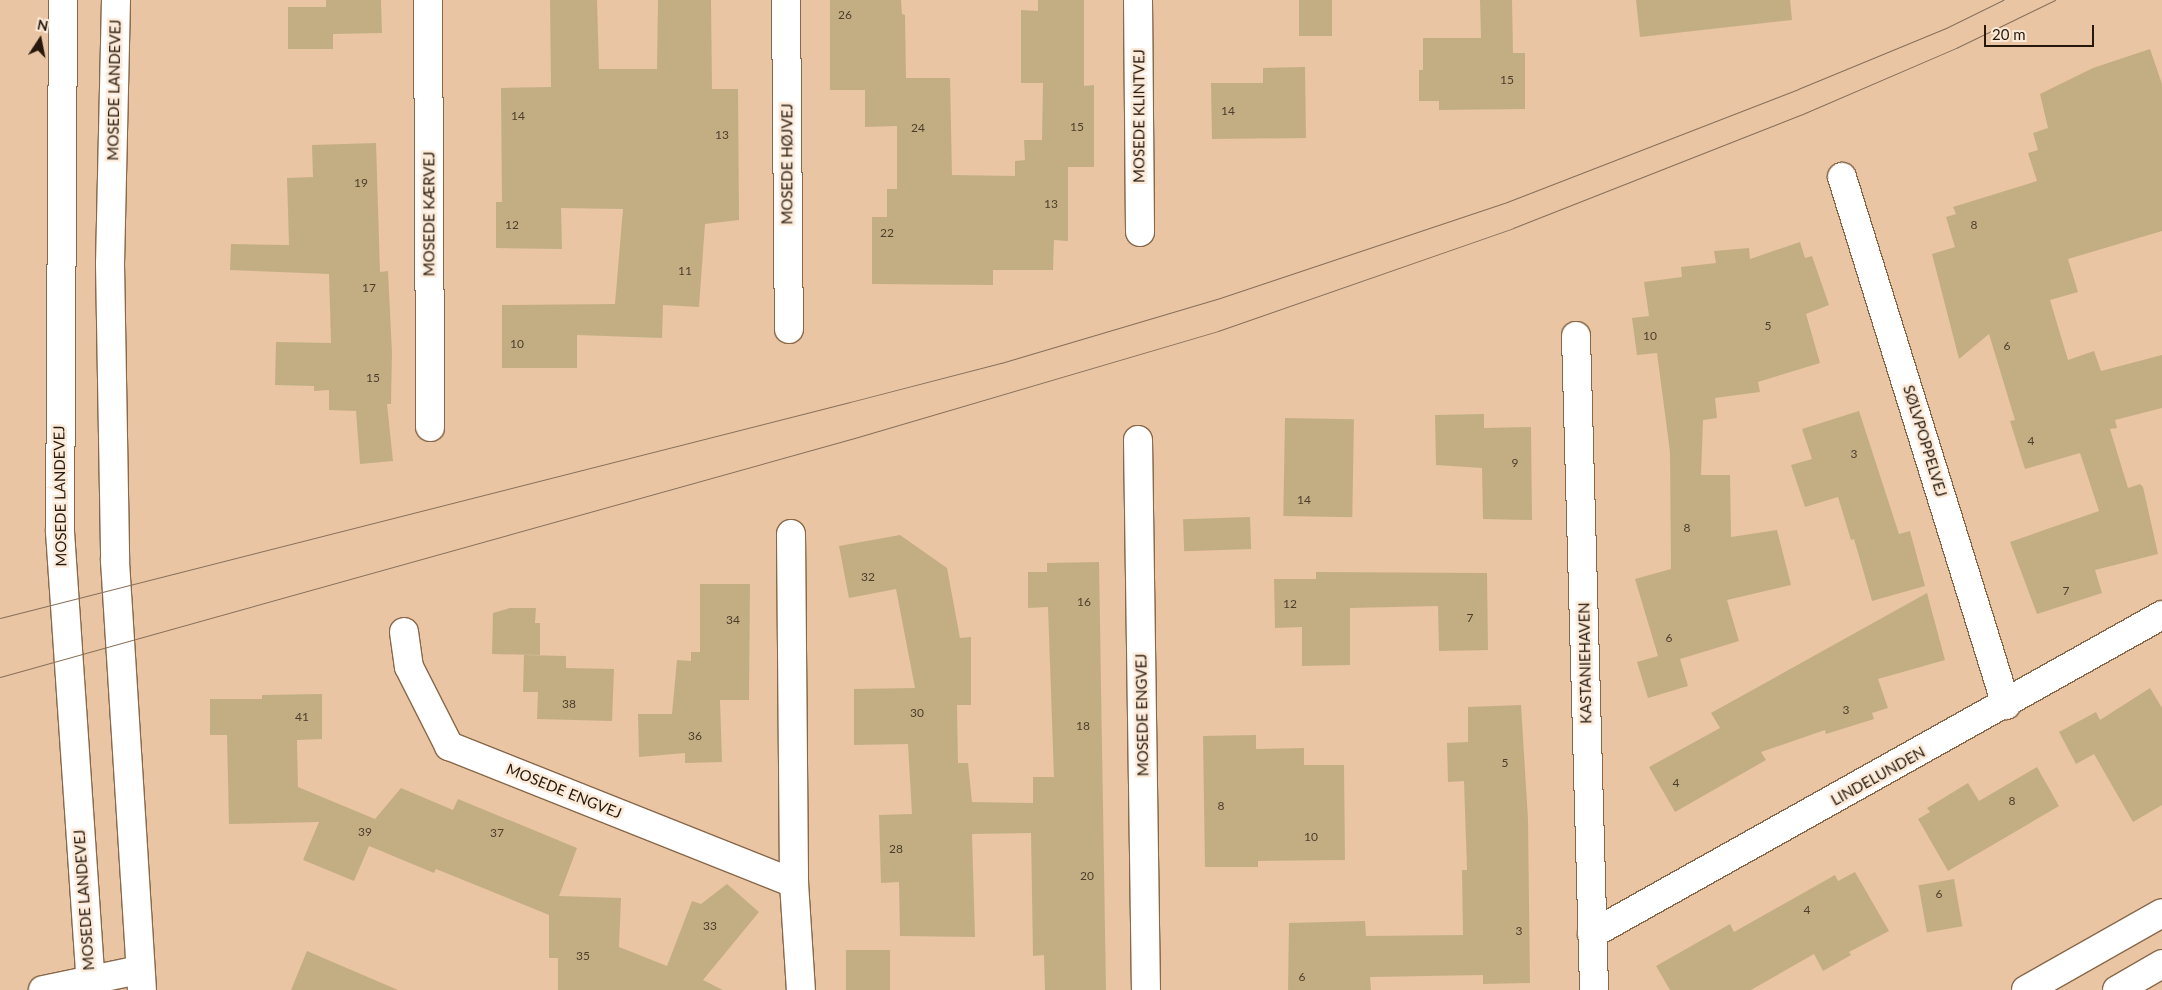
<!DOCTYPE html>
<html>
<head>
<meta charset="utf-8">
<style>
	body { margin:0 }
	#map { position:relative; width:2162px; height:990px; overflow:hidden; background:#e9c5a3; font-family:Lato,sans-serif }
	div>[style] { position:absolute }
	.building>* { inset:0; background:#c3ae84; transform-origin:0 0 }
	.roads { filter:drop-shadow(1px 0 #886849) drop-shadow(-1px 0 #886849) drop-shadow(0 1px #886849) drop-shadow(0 -1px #886849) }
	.street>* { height:28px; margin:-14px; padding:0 14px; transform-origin:14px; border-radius:14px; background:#fff }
	.secondary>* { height:28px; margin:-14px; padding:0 14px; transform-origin:14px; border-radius:14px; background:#fff }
	.tram>* { height:1px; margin:-0.5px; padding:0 0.5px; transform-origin:0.5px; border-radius:0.5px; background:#886f58 }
	span { translate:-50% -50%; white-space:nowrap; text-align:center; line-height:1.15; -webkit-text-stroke:5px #fcead8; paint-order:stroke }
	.number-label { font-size:12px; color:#4d3e2a }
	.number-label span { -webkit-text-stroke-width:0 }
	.street-label { font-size:15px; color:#26190c }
	.north { position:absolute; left:15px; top:15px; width:50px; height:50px; -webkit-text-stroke:4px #fcead8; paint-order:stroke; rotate:11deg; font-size:14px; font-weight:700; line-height:20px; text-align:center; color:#26190c }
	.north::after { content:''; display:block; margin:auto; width:18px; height:22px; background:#26190c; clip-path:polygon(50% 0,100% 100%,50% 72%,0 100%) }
	.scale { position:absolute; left:1984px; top:25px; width:110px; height:22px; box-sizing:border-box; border:2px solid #26190c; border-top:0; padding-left:6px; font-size:15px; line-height:18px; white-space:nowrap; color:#26190c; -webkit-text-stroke:4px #fcead8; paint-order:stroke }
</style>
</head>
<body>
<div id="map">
	<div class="building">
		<div style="clip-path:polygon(326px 0,381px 0,382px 33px,333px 34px,333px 49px,288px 49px,288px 7px,326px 7px)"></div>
		<div style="clip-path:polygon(550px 0,597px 0,599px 69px,657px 69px,658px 0,711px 0,712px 89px,738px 89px,739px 220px,705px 224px,699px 307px,663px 305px,662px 338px,577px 335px,577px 368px,502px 368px,502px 305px,615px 304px,623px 209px,561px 208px,562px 249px,496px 248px,496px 202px,502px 202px,501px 88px,551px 87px)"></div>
		<div style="clip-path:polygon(830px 0,901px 0,902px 14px,905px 15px,906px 78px,950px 78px,952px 175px,1015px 176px,1015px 161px,1025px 160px,1024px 140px,1042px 140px,1043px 83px,1021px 83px,1021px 10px,1038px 11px,1038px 0,1084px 0,1084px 86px,1094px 85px,1094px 167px,1068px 167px,1068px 241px,1054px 240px,1053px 270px,993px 270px,993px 285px,872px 284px,872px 217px,887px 217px,887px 189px,897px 189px,897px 126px,865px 127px,865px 90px,830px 90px)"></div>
		<div style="left:1299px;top:0;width:33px;height:36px"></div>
		<div style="clip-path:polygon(1480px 0,1512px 0,1513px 53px,1525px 53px,1525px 109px,1439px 110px,1439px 101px,1419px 101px,1419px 70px,1423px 70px,1423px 38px,1481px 38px)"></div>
		<div style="clip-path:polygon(1636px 0,1790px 0,1792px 20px,1640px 37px)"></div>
		<div style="clip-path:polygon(2150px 49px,2162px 84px,2162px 231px,2068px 259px,2078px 292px,2050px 300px,2068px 360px,2094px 351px,2101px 371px,2162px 355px,2162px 408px,2115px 420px,2117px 428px,2110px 429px,2128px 488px,2140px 484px,2143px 487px,2158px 554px,2095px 570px,2102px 593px,2037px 614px,2010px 542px,2099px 511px,2080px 453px,2025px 469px,2010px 421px,2015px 420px,1989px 334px,1959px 359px,1932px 254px,1955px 247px,1946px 217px,1956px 214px,1953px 207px,2037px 181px,2028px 153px,2038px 150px,2033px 133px,2048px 128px,2040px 94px,2093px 68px)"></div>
		<div style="clip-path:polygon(1305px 67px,1306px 138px,1212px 139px,1211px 83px,1263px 83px,1263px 68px)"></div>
		<div style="clip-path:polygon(376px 143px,380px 272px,388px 271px,392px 353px,391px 404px,387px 404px,393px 461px,360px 464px,356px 411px,329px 410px,329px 390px,314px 391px,314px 386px,275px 385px,276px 342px,331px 343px,329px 274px,230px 270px,231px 244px,289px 245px,287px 178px,313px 177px,312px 145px)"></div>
		<div style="clip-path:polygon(1800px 242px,1805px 258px,1812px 256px,1829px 305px,1806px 314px,1820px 363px,1758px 382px,1760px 392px,1715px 398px,1717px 418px,1703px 420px,1701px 475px,1730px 475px,1731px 537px,1777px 530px,1791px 585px,1727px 600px,1739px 641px,1680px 659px,1688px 686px,1648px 698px,1637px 662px,1658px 656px,1635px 579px,1671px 569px,1670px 452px,1657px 353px,1637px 355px,1632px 318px,1649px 316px,1644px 282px,1682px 277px,1681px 267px,1716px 263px,1714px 251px,1749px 248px,1750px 259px)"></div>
		<div style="clip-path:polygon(1859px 411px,1899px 534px,1910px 531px,1925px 586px,1872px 601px,1854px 539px,1851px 540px,1838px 497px,1805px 507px,1791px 465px,1812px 459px,1802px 429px)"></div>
		<div style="clip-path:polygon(1484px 414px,1484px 428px,1531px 427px,1532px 520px,1483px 519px,1482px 468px,1436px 465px,1435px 415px)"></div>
		<div style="left:1285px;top:418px;width:69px;height:98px;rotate:1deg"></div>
		<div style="left:1250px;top:517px;width:32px;height:67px;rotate:88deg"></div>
		<div style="clip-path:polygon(900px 535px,947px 568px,960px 638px,971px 637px,971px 705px,957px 705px,958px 763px,968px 763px,972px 802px,1033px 803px,1033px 777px,1054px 777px,1048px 607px,1028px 608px,1028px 572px,1047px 572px,1047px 563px,1099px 562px,1106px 990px,1045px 990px,1044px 955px,1033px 956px,1031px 833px,972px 834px,975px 937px,900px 936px,899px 882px,881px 883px,879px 815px,912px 814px,908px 744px,854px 745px,854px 689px,915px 688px,896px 589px,849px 598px,839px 546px)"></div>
		<div style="clip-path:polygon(1316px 572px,1487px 573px,1488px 650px,1439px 651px,1438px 606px,1350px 608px,1350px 665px,1302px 666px,1302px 627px,1275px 628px,1274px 579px,1316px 579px)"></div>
		<div style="clip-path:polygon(700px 584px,750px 584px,749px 700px,720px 700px,722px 762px,685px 763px,685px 753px,639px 757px,638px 714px,672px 714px,677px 660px,691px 661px,691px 652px,700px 652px)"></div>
		<div style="clip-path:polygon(1927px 593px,1945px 660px,1878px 679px,1888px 708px,1872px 713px,1874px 719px,1826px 734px,1825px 730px,1761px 752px,1766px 760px,1675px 812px,1649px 767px,1720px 728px,1711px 713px)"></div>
		<div style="clip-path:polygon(510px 608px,536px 608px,535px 623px,540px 623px,540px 655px,492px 654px,493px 613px)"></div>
		<div style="clip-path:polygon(524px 655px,566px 656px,566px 668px,614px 669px,612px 721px,537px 719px,538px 692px,523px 692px)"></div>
		<div style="clip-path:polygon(2150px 688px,2162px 708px,2162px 805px,2133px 822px,2094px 754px,2076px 764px,2059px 732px,2096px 712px,2100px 720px)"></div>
		<div style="clip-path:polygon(322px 694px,322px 739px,297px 740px,298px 787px,375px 819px,401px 788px,453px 810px,458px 799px,577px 848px,559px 896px,621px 898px,619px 947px,667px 966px,692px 901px,701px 904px,727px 884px,759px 912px,703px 980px,723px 990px,558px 990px,558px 958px,549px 958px,549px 915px,436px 869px,434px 873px,369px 846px,354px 881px,303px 860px,319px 822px,229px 824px,227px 735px,210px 735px,210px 699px,262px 699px,262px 695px)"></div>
		<div style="clip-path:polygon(1521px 705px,1528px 819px,1530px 983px,1483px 984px,1483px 975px,1370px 977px,1371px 990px,1288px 990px,1289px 923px,1365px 921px,1366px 936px,1463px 935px,1462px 870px,1467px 870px,1464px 781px,1448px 782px,1447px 743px,1468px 742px,1468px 707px)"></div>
		<div style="clip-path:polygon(1256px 735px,1256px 749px,1304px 748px,1304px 765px,1344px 765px,1345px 860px,1258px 861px,1258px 867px,1205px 867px,1203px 736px)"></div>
		<div style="clip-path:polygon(2037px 767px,2059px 806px,1948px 871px,1918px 819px,1930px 812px,1927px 808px,1968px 783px,1979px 801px)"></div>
		<div style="clip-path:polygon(1855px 872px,1889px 931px,1849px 952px,1851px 955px,1823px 971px,1814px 954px,1751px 990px,1670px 990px,1656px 966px,1730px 924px,1734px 932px,1835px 875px,1838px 881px)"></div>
		<div style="left:1954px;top:879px;width:48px;height:36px;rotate:80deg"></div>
		<div style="left:846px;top:950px;width:44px;height:40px"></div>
		<div style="clip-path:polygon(307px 951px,398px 990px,291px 990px)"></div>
	</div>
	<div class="roads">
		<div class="street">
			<div style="left:428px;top:0;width:427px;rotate:89.7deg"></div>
			<div style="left:786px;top:0;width:329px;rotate:89.5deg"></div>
			<div style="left:1138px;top:0;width:232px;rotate:89.5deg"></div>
			<div style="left:1842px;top:177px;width:553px;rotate:72.74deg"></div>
			<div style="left:1576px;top:336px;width:654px;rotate:88.42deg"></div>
			<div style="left:1138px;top:440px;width:550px;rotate:89.17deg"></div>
			<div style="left:791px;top:534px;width:349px;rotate:89.5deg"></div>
			<div style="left:794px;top:883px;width:107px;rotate:86.3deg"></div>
			<div style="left:404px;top:632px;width:35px;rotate:82deg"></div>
			<div style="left:409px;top:667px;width:89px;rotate:63.1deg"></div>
			<div style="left:449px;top:746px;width:371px;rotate:21.7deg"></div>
			<div style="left:1592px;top:934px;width:653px;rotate:-29.23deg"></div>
			<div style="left:43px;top:990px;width:98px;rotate:-11.8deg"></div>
		</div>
		<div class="secondary">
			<div style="left:63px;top:0;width:532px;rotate:90.32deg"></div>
			<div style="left:60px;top:532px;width:459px;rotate:86.1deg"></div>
			<div style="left:116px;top:0;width:264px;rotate:91.3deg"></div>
			<div style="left:110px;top:264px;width:297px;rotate:89deg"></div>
			<div style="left:115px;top:561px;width:430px;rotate:86.4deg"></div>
			<div style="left:2026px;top:990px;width:156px;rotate:-29.5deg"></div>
			<div style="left:2117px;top:990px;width:52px;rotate:-30deg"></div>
		</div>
	</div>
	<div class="tram">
		<div style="left:0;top:618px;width:877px;rotate:-14.26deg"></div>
		<div style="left:850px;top:402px;width:156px;rotate:-14.5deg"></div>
		<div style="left:1001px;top:363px;width:225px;rotate:-16.5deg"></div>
		<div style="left:1217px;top:299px;width:306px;rotate:-18.5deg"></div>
		<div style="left:1507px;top:202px;width:312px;rotate:-21.2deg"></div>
		<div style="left:1798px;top:89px;width:160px;rotate:-22.4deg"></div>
		<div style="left:1946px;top:28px;width:64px;rotate:-26.2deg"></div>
		<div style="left:0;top:677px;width:891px;rotate:-15.63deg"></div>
		<div style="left:858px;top:437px;width:375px;rotate:-16.4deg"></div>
		<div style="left:1218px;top:331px;width:312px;rotate:-19.2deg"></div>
		<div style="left:1513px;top:228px;width:314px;rotate:-21.5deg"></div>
		<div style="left:1805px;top:113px;width:164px;rotate:-23.3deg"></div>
		<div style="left:1956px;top:48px;width:110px;rotate:-25.9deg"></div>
	</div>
	<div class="number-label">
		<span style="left:845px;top:15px">26</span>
		<span style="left:1507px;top:80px">15</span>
		<span style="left:1228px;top:111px">14</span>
		<span style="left:518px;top:116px">14</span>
		<span style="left:1077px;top:127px">15</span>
		<span style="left:918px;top:128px">24</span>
		<span style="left:722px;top:135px">13</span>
		<span style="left:361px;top:183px">19</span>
		<span style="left:1051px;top:204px">13</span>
		<span style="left:512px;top:225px">12</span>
		<span style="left:1974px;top:225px">8</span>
		<span style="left:887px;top:233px">22</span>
		<span style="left:685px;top:271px">11</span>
		<span style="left:369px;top:288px">17</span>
		<span style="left:1768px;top:326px">5</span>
		<span style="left:1650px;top:336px">10</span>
		<span style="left:517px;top:344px">10</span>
		<span style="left:2007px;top:346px">6</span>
		<span style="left:373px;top:378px">15</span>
		<span style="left:2031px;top:441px">4</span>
		<span style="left:1854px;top:454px">3</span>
		<span style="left:1515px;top:463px">9</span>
		<span style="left:1304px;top:500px">14</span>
		<span style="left:1687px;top:528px">8</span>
		<span style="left:868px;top:577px">32</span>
		<span style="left:2066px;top:591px">7</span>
		<span style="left:1084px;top:602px">16</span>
		<span style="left:1290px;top:604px">12</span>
		<span style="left:1470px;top:618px">7</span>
		<span style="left:733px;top:620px">34</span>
		<span style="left:1669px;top:638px">6</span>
		<span style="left:569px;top:704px">38</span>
		<span style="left:1846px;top:710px">3</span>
		<span style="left:917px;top:713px">30</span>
		<span style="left:302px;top:717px">41</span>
		<span style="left:1083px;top:726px">18</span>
		<span style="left:695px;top:736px">36</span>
		<span style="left:1505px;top:763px">5</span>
		<span style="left:1676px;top:783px">4</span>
		<span style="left:2012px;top:801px">8</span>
		<span style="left:1221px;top:806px">8</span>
		<span style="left:365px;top:832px">39</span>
		<span style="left:497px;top:833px">37</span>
		<span style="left:1311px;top:837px">10</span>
		<span style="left:896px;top:849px">28</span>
		<span style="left:1087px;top:876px">20</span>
		<span style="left:1939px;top:894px">6</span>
		<span style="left:1807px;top:910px">4</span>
		<span style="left:710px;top:926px">33</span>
		<span style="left:1519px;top:931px">3</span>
		<span style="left:583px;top:956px">35</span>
		<span style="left:1302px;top:977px">6</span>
	</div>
	<div class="street-label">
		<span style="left:114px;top:90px;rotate:-89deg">MOSEDE LANDEVEJ</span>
		<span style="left:1139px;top:116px;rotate:-90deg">MOSEDE KLINTVEJ</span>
		<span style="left:787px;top:164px;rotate:-90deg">MOSEDE HØJVEJ</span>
		<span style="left:429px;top:214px;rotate:-90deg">MOSEDE KÆRVEJ</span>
		<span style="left:1925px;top:441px;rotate:73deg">SØLVPOPPELVEJ</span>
		<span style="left:60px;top:496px;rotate:-91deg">MOSEDE LANDEVEJ</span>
		<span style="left:1585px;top:663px;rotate:-91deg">KASTANIEHAVEN</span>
		<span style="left:1142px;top:715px;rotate:-91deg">MOSEDE ENGVEJ</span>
		<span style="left:1878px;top:776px;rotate:-29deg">LINDELUNDEN</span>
		<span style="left:564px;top:791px;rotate:22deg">MOSEDE ENGVEJ</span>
		<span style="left:84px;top:900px;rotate:-94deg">MOSEDE LANDEVEJ</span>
	</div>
	<div class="north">N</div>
	<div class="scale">20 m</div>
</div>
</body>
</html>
